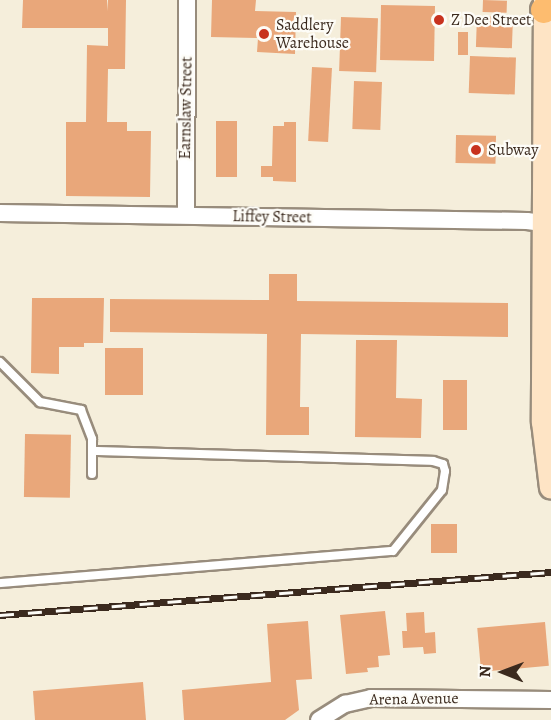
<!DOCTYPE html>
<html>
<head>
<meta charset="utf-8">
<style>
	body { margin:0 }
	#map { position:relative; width:551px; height:720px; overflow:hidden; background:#f5eedb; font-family:Alegreya,serif }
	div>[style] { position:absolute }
	.building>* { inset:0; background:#e9a77a; transform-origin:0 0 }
	.roads { filter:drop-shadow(2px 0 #988c7c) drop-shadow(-2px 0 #988c7c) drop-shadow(0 2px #988c7c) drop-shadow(0 -2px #988c7c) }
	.lane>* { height:8px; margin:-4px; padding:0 4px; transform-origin:4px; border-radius:4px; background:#fff }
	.street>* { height:16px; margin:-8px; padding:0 8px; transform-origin:8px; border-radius:8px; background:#fff }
	.secondary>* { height:22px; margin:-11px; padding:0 11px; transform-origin:11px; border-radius:11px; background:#fee4c5 }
	.primary>* { height:26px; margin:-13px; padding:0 13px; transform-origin:13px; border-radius:13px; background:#fdbc6f }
	.rail>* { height:7px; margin-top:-3.5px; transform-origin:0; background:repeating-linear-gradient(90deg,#fdfcf7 0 14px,#3b2a1e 0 28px); box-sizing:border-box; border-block:2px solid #3b2a1e }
	.dots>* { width:16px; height:16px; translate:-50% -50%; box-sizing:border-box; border:3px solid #fdfcf7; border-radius:50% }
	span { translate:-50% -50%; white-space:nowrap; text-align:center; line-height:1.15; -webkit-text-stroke:4.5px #fdfcf7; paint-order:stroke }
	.poi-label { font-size:16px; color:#3b2a1e }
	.left { translate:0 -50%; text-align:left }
	.street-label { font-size:16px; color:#3b2a1e }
	.north { position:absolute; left:473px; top:642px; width:60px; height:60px; -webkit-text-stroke:4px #fdfcf7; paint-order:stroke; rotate:271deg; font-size:16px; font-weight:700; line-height:24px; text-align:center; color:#3b2a1e }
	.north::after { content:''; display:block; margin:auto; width:21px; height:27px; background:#3b2a1e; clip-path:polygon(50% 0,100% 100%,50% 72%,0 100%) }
</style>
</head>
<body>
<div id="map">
	<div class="building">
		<div style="clip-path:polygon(23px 0,107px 0,108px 11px,108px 0,126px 0,125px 69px,108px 69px,107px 122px,127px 122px,127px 131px,151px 131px,150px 197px,66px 196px,66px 122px,86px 122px,87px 45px,108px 46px,108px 28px,22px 28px)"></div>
		<div style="clip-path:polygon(212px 0,256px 0,255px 11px,296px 12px,295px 54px,257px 52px,258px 38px,211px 37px)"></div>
		<div style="left:483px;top:0;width:24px;height:12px;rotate:2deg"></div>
		<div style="left:381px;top:5px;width:54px;height:55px;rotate:1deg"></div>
		<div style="left:477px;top:16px;width:36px;height:31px;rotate:2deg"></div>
		<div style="left:341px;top:17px;width:37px;height:54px;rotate:2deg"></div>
		<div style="left:458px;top:32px;width:10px;height:23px"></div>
		<div style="left:470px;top:56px;width:46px;height:37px;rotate:2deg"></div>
		<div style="left:312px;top:67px;width:20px;height:74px;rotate:3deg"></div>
		<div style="left:354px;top:81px;width:28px;height:48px;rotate:2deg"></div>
		<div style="left:216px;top:121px;width:21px;height:56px"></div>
		<div style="clip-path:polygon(284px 122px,296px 122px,296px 182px,273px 181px,273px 177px,261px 177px,261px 166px,272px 166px,273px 126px,284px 126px)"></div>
		<div style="left:456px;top:135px;width:40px;height:28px;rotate:1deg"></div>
		<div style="clip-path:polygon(269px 274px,297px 274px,297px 301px,508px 303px,508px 337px,301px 334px,300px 407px,309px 407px,309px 435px,266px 435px,267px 334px,110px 332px,110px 299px,269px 300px)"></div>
		<div style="clip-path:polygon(32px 298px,104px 298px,103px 343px,84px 343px,84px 347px,59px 347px,59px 374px,31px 373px)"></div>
		<div style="clip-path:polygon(356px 340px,397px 340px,396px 398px,422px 399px,421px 438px,355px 437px)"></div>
		<div style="left:105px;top:348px;width:38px;height:47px"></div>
		<div style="left:443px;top:380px;width:24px;height:50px"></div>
		<div style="left:25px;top:434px;width:46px;height:63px;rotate:1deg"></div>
		<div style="left:431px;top:524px;width:26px;height:29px"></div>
		<div style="clip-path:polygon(385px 611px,390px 655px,378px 656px,379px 667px,367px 668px,368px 672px,346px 674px,340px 615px)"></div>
		<div style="clip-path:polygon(424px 612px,425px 633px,435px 632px,436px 653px,424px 654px,423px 647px,403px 648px,402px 631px,407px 631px,406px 613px)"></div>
		<div style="clip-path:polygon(308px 621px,312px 679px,296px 680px,299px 710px,285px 720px,184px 720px,182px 690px,271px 682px,267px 624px)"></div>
		<div style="left:545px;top:622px;width:44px;height:68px;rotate:85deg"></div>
		<div style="clip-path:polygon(143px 682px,146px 720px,35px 720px,33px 691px)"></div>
	</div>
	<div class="roads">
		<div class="lane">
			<div style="left:0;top:362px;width:57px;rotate:45deg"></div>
			<div style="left:40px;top:402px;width:42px;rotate:11deg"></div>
			<div style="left:81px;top:410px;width:31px;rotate:69deg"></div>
			<div style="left:92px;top:439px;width:35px;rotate:90deg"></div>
			<div style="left:0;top:583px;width:394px;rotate:-4.7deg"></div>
			<div style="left:393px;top:551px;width:78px;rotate:-51.2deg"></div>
			<div style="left:442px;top:490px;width:19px;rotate:-81deg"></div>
			<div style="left:445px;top:471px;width:7px;rotate:-106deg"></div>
			<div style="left:443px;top:464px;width:10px;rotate:-163deg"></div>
			<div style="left:433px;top:461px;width:340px;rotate:-178.3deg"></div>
		</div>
		<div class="street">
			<div style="left:0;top:213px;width:527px;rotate:0.87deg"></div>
			<div style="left:527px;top:221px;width:16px;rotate:7deg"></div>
			<div style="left:186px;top:215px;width:215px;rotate:-89.7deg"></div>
			<div style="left:319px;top:720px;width:31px;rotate:-32deg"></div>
			<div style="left:345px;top:704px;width:27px;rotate:-13deg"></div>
			<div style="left:371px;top:698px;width:180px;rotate:0.6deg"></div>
		</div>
		<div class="secondary">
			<div style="left:545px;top:0;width:422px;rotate:90.3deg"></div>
			<div style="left:543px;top:422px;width:66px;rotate:83.1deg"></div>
		</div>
		<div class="primary">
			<div style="left:544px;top:10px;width:9px;rotate:-41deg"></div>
		</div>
	</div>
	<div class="rail">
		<div style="left:0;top:615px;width:553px;rotate:-4.46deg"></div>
	</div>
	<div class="dots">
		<div style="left:439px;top:20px;background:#c8321e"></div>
		<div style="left:264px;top:34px;background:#c8321e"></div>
		<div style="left:476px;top:150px;background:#c8321e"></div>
	</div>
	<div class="poi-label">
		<span class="left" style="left:451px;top:20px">Z Dee Street</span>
		<span class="left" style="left:276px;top:34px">Saddlery<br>Warehouse</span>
		<span class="left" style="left:488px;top:150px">Subway</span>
	</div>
	<div class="street-label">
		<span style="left:186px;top:108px;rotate:-89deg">Earnslaw Street</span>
		<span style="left:272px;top:217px;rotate:1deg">Liffey Street</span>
		<span style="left:414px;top:699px;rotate:-1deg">Arena Avenue</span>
	</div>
	<div class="north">N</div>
</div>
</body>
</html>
